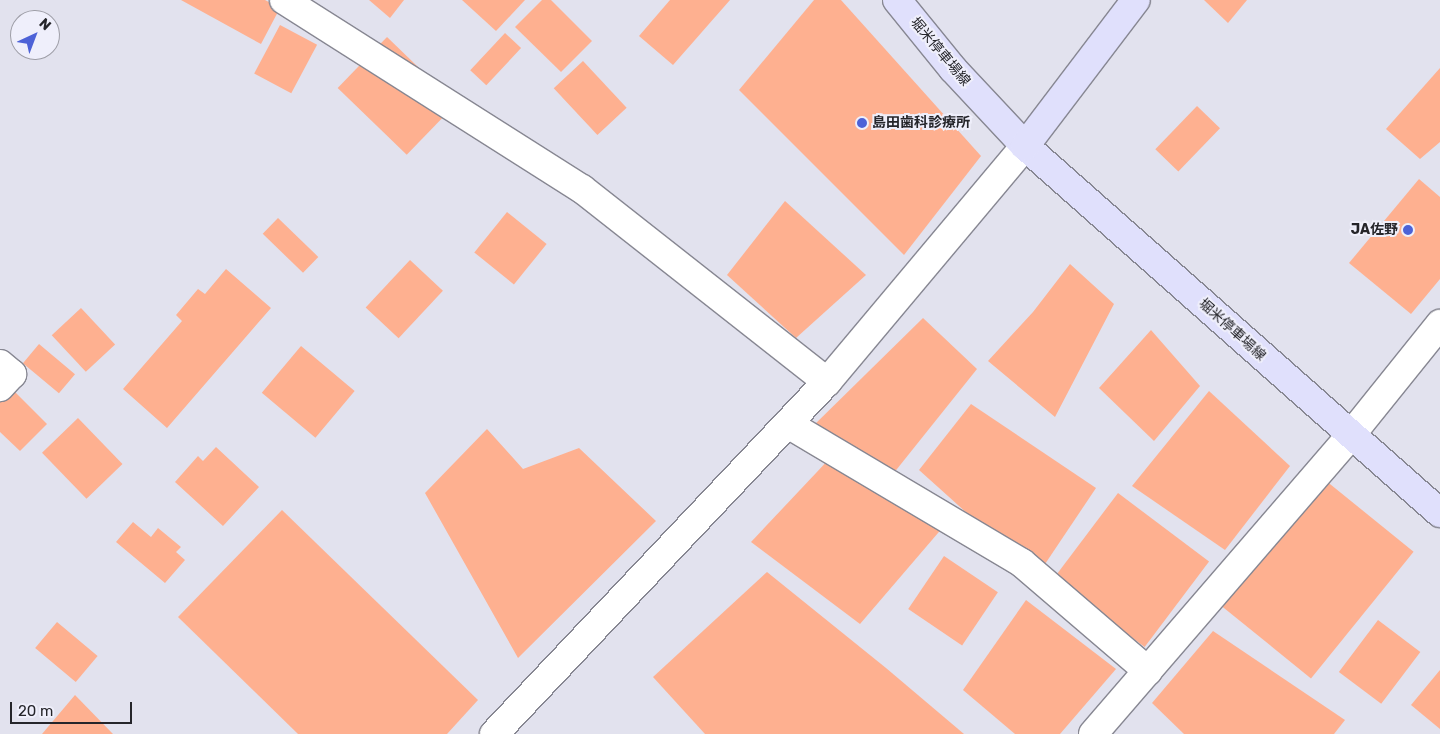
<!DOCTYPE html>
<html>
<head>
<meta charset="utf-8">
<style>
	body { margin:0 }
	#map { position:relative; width:1440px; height:734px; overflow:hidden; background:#e2e2ee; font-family:Rubik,"Noto Sans JP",sans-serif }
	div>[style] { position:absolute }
	.building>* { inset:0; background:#feb090; transform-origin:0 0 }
	.roads { filter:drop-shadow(1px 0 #878792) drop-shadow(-1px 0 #878792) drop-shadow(0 1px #878792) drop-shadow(0 -1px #878792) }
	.minor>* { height:28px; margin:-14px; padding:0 14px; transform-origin:14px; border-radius:14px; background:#fff }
	.secondary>* { height:28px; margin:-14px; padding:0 14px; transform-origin:14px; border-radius:14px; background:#e0e0fc }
	.dots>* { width:14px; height:14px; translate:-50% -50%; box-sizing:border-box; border:2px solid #efeffb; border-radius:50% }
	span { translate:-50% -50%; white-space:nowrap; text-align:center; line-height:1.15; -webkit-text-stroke:4px #efeffb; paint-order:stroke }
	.street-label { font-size:14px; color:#25252a }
	.poi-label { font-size:14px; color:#25252a; font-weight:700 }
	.left { translate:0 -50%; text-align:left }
	.right { translate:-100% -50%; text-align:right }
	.north { position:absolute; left:10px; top:10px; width:50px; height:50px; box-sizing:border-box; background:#efeffb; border:1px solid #9e9ea7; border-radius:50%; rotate:43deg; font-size:14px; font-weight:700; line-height:20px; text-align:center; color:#25252a }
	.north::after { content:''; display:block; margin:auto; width:18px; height:22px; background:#4d62d7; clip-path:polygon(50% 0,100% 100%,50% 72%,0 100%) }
	.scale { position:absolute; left:10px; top:702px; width:122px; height:22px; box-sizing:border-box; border:2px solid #25252a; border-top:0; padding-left:6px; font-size:15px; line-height:18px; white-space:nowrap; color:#25252a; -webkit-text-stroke:4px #efeffb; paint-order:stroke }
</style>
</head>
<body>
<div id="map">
	<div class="building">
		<div style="clip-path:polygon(181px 0,265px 0,280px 8px,261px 44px)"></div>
		<div style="clip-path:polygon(369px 0,404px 0,390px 18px)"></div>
		<div style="clip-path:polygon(462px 0,525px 0,496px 31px)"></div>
		<div style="clip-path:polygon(542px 0,551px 0,592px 41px,561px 72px,515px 27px)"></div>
		<div style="clip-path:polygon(670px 0,730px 0,673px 65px,639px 36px)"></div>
		<div style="clip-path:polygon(814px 0,841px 0,981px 156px,904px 255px,739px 90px)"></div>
		<div style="clip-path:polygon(1204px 0,1247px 0,1228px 23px)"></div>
		<div style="left:280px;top:25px;width:42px;height:55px;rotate:28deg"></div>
		<div style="left:505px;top:33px;width:22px;height:51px;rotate:43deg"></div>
		<div style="left:387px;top:37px;width:96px;height:71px;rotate:44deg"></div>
		<div style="left:583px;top:61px;width:64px;height:40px;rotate:47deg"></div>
		<div style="clip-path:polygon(1440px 68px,1440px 142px,1420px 159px,1386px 129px)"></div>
		<div style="left:1197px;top:106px;width:32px;height:60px;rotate:44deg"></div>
		<div style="clip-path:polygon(1419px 179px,1440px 197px,1440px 279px,1411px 314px,1349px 263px)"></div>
		<div style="clip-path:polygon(785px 201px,866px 275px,796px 338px,727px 275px)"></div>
		<div style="left:507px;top:212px;width:51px;height:52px;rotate:39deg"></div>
		<div style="left:278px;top:218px;width:56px;height:22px;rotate:44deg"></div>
		<div style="left:410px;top:260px;width:45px;height:65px;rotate:43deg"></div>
		<div style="clip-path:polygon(1070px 264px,1114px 304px,1055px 417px,988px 361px,1033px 312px)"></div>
		<div style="clip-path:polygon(226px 269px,271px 308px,167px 428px,123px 389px,182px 321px,176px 315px,198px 289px,205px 294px)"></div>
		<div style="left:81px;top:308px;width:50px;height:40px;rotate:47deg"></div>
		<div style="clip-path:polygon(923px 318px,977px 369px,893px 474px,811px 428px)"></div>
		<div style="clip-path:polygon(1151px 330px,1200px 386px,1154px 441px,1099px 388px)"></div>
		<div style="left:39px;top:344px;width:47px;height:25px;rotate:40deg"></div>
		<div style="left:301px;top:346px;width:70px;height:61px;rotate:40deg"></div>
		<div style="clip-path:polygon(11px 388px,47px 424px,20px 451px,0 432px,0 399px)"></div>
		<div style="clip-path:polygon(1209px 391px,1290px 466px,1225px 550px,1132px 486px)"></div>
		<div style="clip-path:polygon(971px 404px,1096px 488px,1037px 576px,919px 470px)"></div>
		<div style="left:78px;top:418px;width:64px;height:50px;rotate:46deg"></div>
		<div style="clip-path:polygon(487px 429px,523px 469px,579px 448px,656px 521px,518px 658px,425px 493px)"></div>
		<div style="clip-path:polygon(216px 447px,259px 487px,223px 526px,175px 482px,198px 456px,203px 461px)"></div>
		<div style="clip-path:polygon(832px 456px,944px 526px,860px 624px,751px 542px)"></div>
		<div style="left:1325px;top:480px;width:114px;height:163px;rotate:39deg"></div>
		<div style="left:1118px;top:493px;width:114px;height:107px;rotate:37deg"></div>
		<div style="clip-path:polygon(282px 510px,478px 700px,447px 734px,298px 734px,178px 617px)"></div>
		<div style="clip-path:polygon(133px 522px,151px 537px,158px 528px,181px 547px,176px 552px,185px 560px,165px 583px,116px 542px)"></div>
		<div style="left:944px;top:556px;width:65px;height:64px;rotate:34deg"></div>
		<div style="clip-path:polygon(767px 572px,886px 668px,964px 734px,705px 734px,653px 677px)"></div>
		<div style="clip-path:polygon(1026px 600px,1116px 669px,1060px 734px,1015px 734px,963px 690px)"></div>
		<div style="left:1378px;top:620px;width:53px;height:65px;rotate:37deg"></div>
		<div style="left:57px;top:622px;width:53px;height:34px;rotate:40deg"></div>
		<div style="clip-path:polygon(1213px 631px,1345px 720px,1334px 734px,1184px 734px,1152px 703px)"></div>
		<div style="clip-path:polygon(1440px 670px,1440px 729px,1411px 705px)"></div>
		<div style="clip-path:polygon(75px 695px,113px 734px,42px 734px)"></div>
	</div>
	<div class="roads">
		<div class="minor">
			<div style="left:284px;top:0;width:353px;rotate:32.4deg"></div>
			<div style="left:582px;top:189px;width:312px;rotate:38.2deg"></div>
			<div style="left:0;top:364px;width:16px;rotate:40deg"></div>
			<div style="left:12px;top:374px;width:18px;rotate:133deg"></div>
			<div style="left:788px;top:424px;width:272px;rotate:30.7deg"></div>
			<div style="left:1022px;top:563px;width:166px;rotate:40.6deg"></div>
			<div style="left:494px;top:734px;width:485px;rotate:-46.6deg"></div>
			<div style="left:827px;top:382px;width:308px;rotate:-50deg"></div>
			<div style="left:1093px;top:734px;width:394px;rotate:-49.2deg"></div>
			<div style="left:1350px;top:436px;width:144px;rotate:-51.2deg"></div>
		</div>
		<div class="secondary">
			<div style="left:897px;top:0;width:89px;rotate:50.9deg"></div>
			<div style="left:953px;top:69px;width:105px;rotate:46.9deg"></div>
			<div style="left:1025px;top:146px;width:554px;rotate:41.49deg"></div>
			<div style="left:1025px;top:146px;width:183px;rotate:-52.8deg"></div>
		</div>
	</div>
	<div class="dots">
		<div style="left:862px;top:123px;background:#4d62d7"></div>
		<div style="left:1408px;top:230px;background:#4d62d7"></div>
	</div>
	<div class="street-label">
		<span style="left:940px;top:52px;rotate:50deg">堀米停車場線</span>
		<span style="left:1232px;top:330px;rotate:42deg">堀米停車場線</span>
	</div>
	<div class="poi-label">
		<span class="left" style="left:872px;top:123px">島田歯科診療所</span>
		<span class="right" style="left:1398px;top:230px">JA佐野</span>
	</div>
	<div class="north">N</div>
	<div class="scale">20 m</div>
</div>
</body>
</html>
